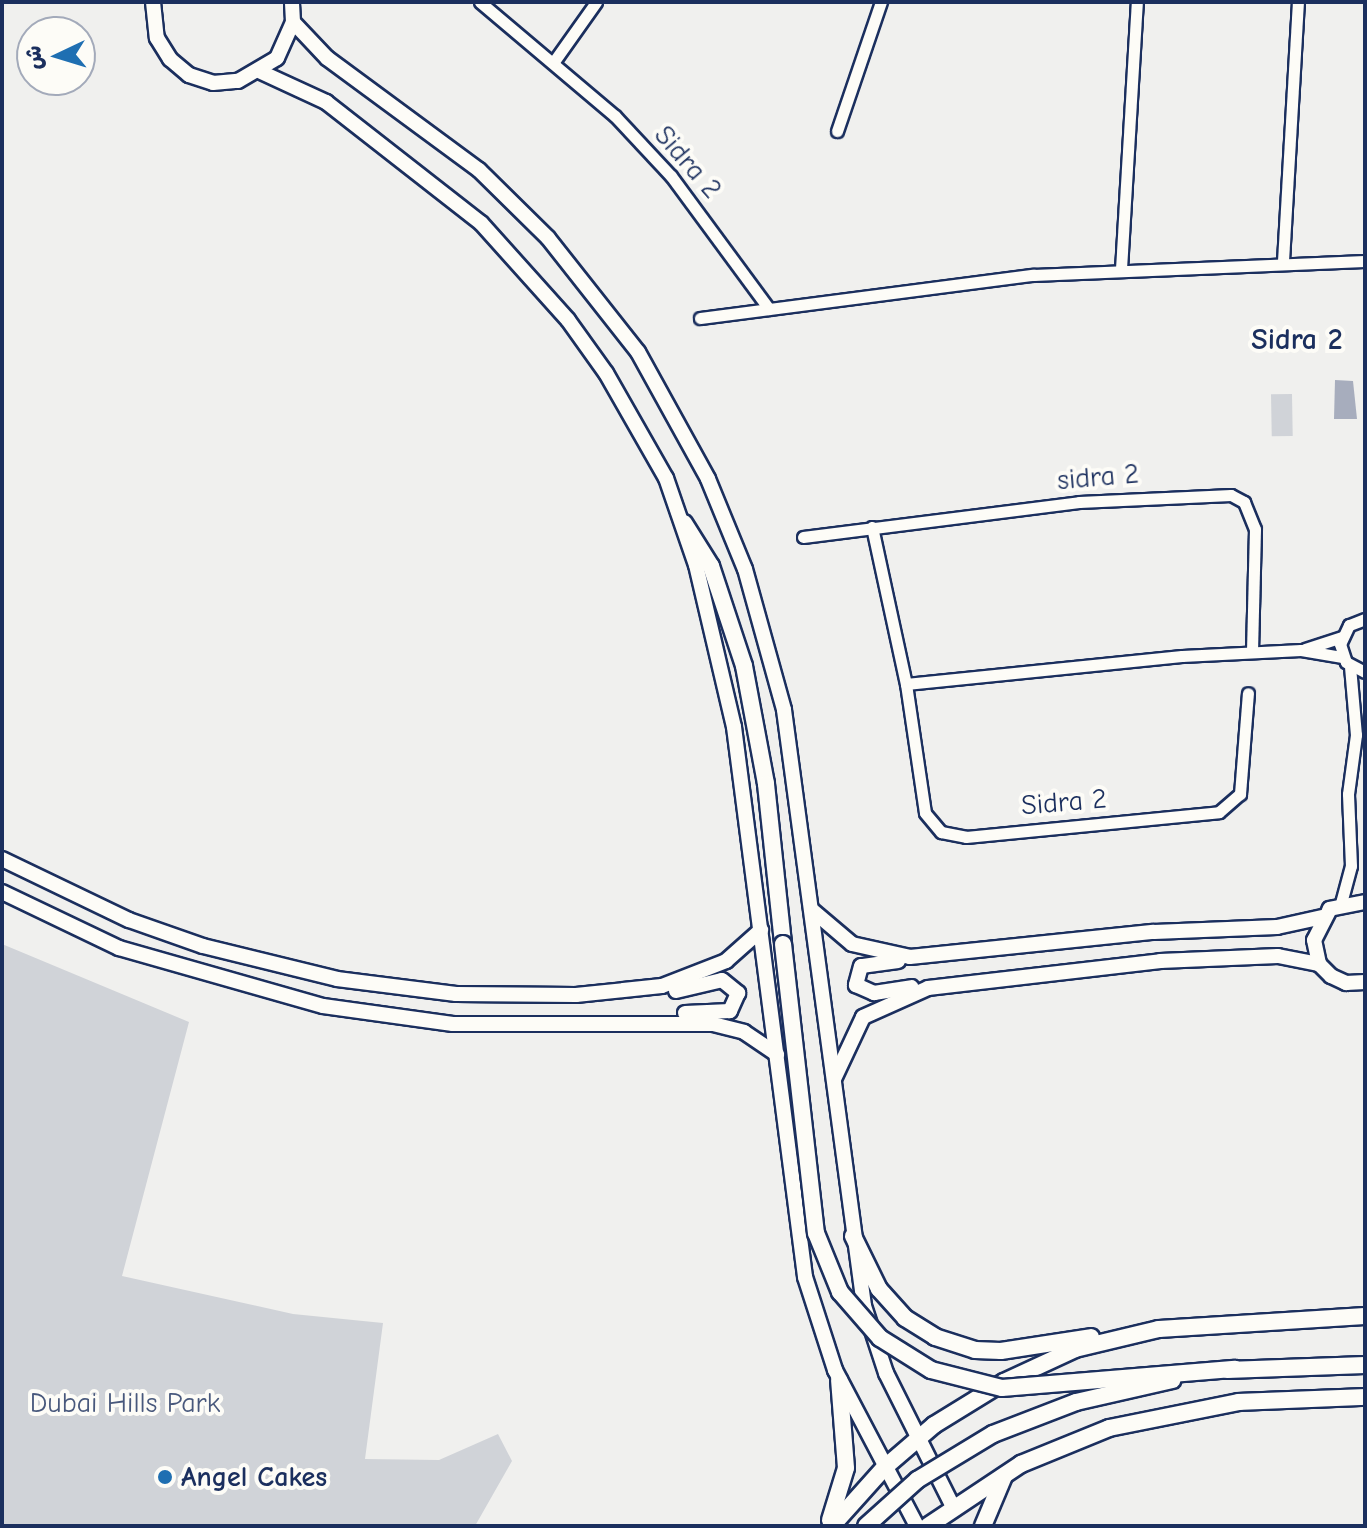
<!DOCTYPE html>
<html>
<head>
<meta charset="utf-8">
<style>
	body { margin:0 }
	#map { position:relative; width:1367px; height:1528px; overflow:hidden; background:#f0f0ee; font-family:"Comic Neue","Playpen Sans Arabic",sans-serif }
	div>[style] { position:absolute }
	.green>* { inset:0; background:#d0d3d8; transform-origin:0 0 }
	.water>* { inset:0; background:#a7adbd }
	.roads { filter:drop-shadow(2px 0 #1b2f5e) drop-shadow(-2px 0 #1b2f5e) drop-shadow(0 2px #1b2f5e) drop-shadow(0 -2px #1b2f5e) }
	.minor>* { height:11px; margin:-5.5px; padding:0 5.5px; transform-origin:5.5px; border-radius:5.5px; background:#fdfcf7 }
	.tertiary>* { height:14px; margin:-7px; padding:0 7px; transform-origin:7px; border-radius:7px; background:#fdfcf7 }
	.secondary>* { height:16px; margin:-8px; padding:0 8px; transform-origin:8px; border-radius:8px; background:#fdfcf7 }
	.bridges { filter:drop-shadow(2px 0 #1b2f5e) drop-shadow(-2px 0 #1b2f5e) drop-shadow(0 2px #1b2f5e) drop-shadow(0 -2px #1b2f5e) }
	.secondary-bridge>* { height:16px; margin:-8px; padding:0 8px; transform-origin:8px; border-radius:8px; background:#fdfcf7 }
	.dots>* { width:22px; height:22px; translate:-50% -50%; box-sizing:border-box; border:4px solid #fdfcf7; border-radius:50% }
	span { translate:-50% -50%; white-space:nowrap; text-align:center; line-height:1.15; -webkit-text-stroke:8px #fdfcf7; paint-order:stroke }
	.street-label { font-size:28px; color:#1b2f5e }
	.park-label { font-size:28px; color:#48587c }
	.poi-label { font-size:28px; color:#1b2f5e; font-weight:700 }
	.left { translate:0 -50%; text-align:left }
	.neighbourhood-label { font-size:30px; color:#1b2f5e; font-weight:700 }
	.frame { position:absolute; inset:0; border:4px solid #1b2f5e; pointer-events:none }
	.north { position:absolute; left:16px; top:16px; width:80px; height:80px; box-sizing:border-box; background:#fdfcf7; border:2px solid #a3aaba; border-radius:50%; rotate:266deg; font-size:22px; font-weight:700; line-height:32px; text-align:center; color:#1b2f5e }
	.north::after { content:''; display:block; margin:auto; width:28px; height:36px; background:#1f6fb2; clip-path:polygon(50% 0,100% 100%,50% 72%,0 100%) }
</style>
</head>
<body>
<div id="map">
	<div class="green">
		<div style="left:1292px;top:394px;width:42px;height:21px;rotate:89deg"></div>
		<div style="clip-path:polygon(2px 944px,189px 1022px,122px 1276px,293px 1314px,383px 1323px,365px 1459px,439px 1460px,498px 1434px,512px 1461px,475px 1526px,2px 1526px)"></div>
	</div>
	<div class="water">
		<div style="clip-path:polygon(1335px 380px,1353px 381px,1357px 419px,1334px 419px)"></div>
	</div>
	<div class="roads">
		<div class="minor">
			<div style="left:480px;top:2px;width:177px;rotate:40.2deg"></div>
			<div style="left:615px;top:116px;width:82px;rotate:47deg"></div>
			<div style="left:671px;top:176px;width:165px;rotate:53.6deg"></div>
			<div style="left:555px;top:60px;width:71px;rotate:-54.7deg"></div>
			<div style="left:837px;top:131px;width:136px;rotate:-71.2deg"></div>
			<div style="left:1283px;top:261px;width:259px;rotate:-86.7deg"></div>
			<div style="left:1121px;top:269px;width:267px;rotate:-86.6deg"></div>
			<div style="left:700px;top:318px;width:336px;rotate:-7.4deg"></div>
			<div style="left:1033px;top:275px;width:332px;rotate:-2.4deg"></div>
			<div style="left:872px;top:527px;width:161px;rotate:77.8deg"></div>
			<div style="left:906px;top:684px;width:130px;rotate:81.6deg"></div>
			<div style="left:925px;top:813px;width:25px;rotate:50deg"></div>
			<div style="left:941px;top:832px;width:25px;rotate:11deg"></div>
			<div style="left:966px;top:837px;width:254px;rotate:-5.6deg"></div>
			<div style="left:1219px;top:812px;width:28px;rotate:-41deg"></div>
			<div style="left:1240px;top:794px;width:101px;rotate:-85.5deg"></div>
			<div style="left:803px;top:537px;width:278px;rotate:-7.2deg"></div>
			<div style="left:1079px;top:502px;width:152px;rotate:-2.6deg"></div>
			<div style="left:1231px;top:495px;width:15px;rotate:28deg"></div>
			<div style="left:1244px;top:502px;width:29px;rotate:68deg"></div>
			<div style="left:1255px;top:529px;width:123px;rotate:91.4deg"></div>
			<div style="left:1365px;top:619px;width:17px;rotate:159deg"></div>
			<div style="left:1349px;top:625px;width:21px;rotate:115deg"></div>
			<div style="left:1340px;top:644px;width:19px;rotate:72deg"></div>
			<div style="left:1346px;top:662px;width:21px;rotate:28deg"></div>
			<div style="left:1305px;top:649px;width:38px;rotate:-18deg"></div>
			<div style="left:906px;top:684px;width:277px;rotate:-5.8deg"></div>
			<div style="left:1182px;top:656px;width:119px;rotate:-2.9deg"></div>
			<div style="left:1301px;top:650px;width:42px;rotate:9.7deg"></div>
			<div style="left:1341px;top:903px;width:38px;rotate:-75deg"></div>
			<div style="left:1351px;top:866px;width:72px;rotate:-92.4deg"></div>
			<div style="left:1348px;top:794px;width:60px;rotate:-82.3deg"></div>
			<div style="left:1356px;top:735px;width:68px;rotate:-95deg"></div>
		</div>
		<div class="tertiary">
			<div style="left:153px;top:2px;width:36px;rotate:84deg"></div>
			<div style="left:157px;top:38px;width:25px;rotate:58deg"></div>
			<div style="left:170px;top:59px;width:25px;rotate:40deg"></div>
			<div style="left:189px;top:75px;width:25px;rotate:18deg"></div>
			<div style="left:213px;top:83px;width:25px;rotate:-5deg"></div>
			<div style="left:238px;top:81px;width:45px;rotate:-30.5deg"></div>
			<div style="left:277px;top:58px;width:39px;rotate:-66deg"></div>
			<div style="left:293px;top:22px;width:20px;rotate:-93deg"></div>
			<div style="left:293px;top:22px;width:50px;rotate:46.6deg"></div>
			<div style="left:327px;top:58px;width:189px;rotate:36.4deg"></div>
			<div style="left:479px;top:170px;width:97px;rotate:44.6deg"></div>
			<div style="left:548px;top:238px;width:145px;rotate:51.7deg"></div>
			<div style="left:638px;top:352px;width:145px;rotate:61.1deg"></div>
			<div style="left:708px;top:479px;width:97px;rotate:67.7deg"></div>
			<div style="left:745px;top:569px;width:146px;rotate:74.5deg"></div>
			<div style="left:784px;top:710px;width:601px;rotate:82.35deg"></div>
			<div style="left:864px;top:1306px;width:71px;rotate:71.8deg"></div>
			<div style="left:886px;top:1373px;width:150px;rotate:63.4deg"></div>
			<div style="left:261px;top:72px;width:72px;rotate:24.8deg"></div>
			<div style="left:326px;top:102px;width:197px;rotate:38deg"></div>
			<div style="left:481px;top:223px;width:130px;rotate:48.1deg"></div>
			<div style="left:568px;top:320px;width:65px;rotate:54.4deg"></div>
			<div style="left:606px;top:373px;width:121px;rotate:60.3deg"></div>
			<div style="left:666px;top:478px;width:92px;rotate:71deg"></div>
			<div style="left:696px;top:565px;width:166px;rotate:76.8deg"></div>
			<div style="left:734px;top:727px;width:555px;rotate:82.64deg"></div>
			<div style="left:805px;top:1277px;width:98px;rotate:72.1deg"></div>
			<div style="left:835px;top:1370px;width:176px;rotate:62.3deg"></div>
			<div style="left:2px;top:859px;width:141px;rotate:25.7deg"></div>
			<div style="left:129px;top:920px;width:78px;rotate:19.4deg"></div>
			<div style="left:203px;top:946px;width:138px;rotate:13.8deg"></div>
			<div style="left:337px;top:979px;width:120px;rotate:7.2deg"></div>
			<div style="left:456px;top:994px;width:120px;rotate:0.5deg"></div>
			<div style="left:576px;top:995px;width:86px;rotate:-6deg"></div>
			<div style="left:662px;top:986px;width:69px;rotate:-21.3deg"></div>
			<div style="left:726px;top:961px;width:47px;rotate:-41.5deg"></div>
			<div style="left:2px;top:892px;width:130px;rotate:25.6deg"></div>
			<div style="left:119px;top:948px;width:212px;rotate:15.9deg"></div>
			<div style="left:323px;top:1006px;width:131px;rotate:7.9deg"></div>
			<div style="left:453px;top:1024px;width:260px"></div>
			<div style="left:713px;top:1024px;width:32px;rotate:14deg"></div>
			<div style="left:744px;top:1032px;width:40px;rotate:34deg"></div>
			<div style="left:1365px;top:902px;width:36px;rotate:169deg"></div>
			<div style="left:1330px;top:909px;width:35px;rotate:117deg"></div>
			<div style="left:1314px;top:940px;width:25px;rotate:78deg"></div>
			<div style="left:1319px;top:964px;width:17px;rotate:45deg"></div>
			<div style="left:1331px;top:976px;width:17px;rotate:25deg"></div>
			<div style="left:1346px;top:983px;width:19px;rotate:-3deg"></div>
			<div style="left:812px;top:910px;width:52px;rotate:40.4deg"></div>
			<div style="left:852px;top:944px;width:59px;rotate:12.6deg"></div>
			<div style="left:910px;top:957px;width:245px;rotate:-5.9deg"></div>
			<div style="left:1154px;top:932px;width:123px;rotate:-2.3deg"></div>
			<div style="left:1277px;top:927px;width:46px;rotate:-12.5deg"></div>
			<div style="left:898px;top:961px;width:37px;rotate:172deg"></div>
			<div style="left:861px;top:966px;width:20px;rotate:105deg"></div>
			<div style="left:856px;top:985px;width:20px;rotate:24deg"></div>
			<div style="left:874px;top:993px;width:38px;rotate:-9deg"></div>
			<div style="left:676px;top:991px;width:47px;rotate:-13.4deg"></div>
			<div style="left:722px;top:980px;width:21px;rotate:39deg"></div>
			<div style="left:738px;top:993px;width:20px;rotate:114deg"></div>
			<div style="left:730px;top:1011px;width:45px;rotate:177.5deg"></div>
			<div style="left:834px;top:1079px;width:68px;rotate:-64.9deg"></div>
			<div style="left:863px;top:1017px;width:71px;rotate:-24deg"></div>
			<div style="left:928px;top:988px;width:234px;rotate:-6.6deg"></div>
			<div style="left:1160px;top:961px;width:118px;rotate:-2.4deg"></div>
			<div style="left:1278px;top:956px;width:42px;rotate:11deg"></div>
		</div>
		<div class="secondary">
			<div style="left:684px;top:523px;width:51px;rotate:57.9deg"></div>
			<div style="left:711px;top:566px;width:105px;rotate:71.7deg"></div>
			<div style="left:744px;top:666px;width:120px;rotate:79.4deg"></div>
			<div style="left:766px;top:784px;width:161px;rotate:83.9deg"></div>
			<div style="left:853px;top:1236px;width:59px;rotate:63.9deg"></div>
			<div style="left:879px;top:1289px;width:39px;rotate:48deg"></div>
			<div style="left:905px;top:1318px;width:36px;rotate:32deg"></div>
			<div style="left:935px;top:1337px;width:42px;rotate:18deg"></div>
			<div style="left:975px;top:1350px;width:26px;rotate:2deg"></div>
			<div style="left:1001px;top:1351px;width:91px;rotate:-8.8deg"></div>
			<div style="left:830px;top:1520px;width:54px;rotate:-72.9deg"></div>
			<div style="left:846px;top:1468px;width:88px;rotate:-94.5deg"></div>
			<div style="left:832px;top:1526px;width:78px;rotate:-48.1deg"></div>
			<div style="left:884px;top:1468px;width:66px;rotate:-40.7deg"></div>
			<div style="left:934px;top:1425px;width:82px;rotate:-31.6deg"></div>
			<div style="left:1004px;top:1382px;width:78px;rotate:-24.9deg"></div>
			<div style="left:1075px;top:1349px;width:86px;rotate:-13.4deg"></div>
			<div style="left:1159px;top:1329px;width:206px;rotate:-3.6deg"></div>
			<div style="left:928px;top:1526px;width:112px;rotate:-33.7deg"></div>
			<div style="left:1021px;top:1464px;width:95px;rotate:-22.2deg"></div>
			<div style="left:1109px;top:1428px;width:133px;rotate:-11.3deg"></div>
			<div style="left:1239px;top:1402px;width:126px;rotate:-2.3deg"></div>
			<div style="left:983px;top:1526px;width:54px;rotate:-67.2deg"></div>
		</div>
	</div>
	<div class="bridges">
		<div class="secondary-bridge">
			<div style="left:783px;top:944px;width:291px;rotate:83.5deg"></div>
			<div style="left:816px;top:1233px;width:64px;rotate:67.9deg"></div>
			<div style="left:840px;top:1292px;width:61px;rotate:49deg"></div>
			<div style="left:880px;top:1338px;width:60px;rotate:32.1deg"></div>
			<div style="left:931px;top:1370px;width:73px;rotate:14.2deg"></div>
			<div style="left:1002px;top:1388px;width:234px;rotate:-4.7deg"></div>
			<div style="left:1227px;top:1370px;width:138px;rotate:-2.1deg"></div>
			<div style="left:866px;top:1526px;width:69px;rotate:-42deg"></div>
			<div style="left:917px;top:1480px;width:89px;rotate:-31.2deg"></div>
			<div style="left:993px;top:1434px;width:89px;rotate:-21.1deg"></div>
			<div style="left:1076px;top:1402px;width:99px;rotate:-12.8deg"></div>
		</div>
	</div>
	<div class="dots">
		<div style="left:165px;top:1477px;background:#1f6fb2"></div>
	</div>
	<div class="street-label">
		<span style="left:688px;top:162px;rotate:49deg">Sidra 2</span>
		<span style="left:1098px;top:477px;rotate:-5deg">sidra 2</span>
		<span style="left:1064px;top:802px;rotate:-5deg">Sidra 2</span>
	</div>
	<div class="park-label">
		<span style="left:125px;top:1403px">Dubai Hills Park</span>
	</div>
	<div class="poi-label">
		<span class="left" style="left:181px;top:1477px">Angel Cakes</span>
	</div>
	<div class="neighbourhood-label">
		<span style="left:1297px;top:340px">Sidra 2</span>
	</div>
	<div class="frame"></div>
	<div class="north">ش</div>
</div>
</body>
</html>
